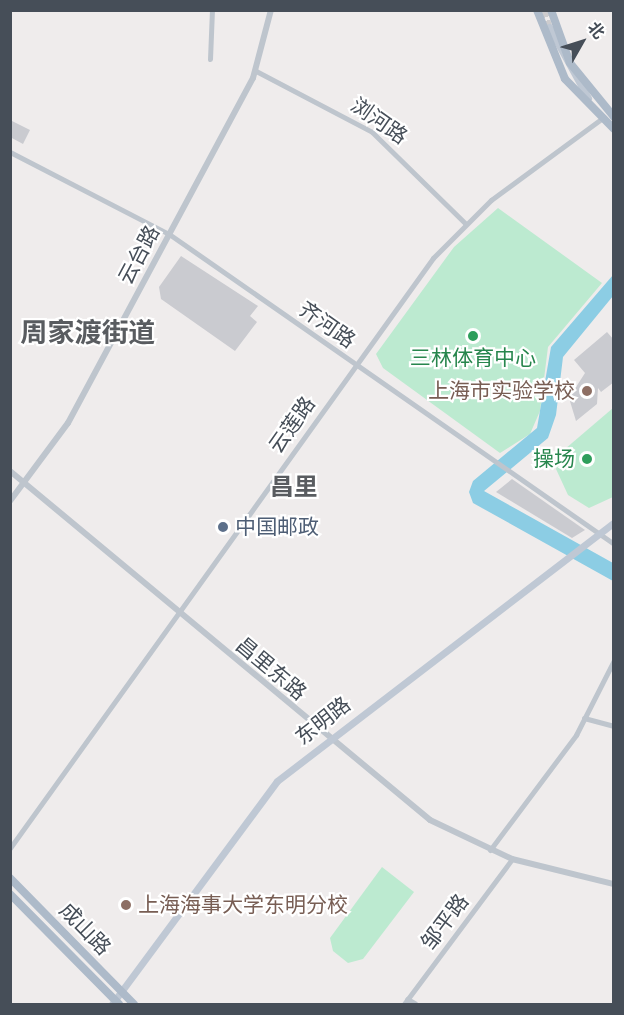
<!DOCTYPE html>
<html>
<head>
<meta charset="utf-8">
<style>
	body { margin:0 }
	#map { position:relative; width:624px; height:1015px; overflow:hidden; background:#efecec; font-family:Raleway,"Noto Sans SC",sans-serif }
	div>[style] { position:absolute }
	.green>* { inset:0; background:#bcead0 }
	.water>* { inset:0; background:#8ccde4 }
	.building>* { inset:0; background:#cacbd0 }
	.secondary-tunnel>* { height:7px; margin-top:-3.5px; transform-origin:0; background:repeating-linear-gradient(90deg,#cdccce 0 7px,transparent 0 10.5px) }
	.minor>* { height:5px; margin:-2.5px; padding:0 2.5px; transform-origin:2.5px; border-radius:2.5px; background:#bec5cd }
	.tertiary>* { height:6px; margin:-3px; padding:0 3px; transform-origin:3px; border-radius:3px; background:#bec5cd }
	.secondary>* { height:7px; margin:-3.5px; padding:0 3.5px; transform-origin:3.5px; border-radius:3.5px; background:#bfc8d4 }
	.primary>* { height:8px; margin:-4px; padding:0 4px; transform-origin:4px; border-radius:4px; background:#adbac9 }
	.dots>* { width:16px; height:16px; translate:-50% -50%; box-sizing:border-box; border:3px solid #fff; border-radius:50% }
	span { translate:-50% -50%; white-space:nowrap; text-align:center; line-height:1.15; -webkit-text-stroke:4.5px #fff; paint-order:stroke }
	.street-label { font-size:21px; color:#464e58 }
	.leisure-label { font-size:21px; color:#27864d }
	.right { translate:-100% -50%; text-align:right }
	.education-label { font-size:21px; color:#785e54 }
	.left { translate:0 -50%; text-align:left }
	.service-label { font-size:21px; color:#4e5e75 }
	.quarter-label { font-size:24px; color:#595c60; font-weight:700 }
	.district-label { font-size:27px; color:#595c60; font-weight:700 }
	.frame { position:absolute; inset:0; border:12px solid #464e58; pointer-events:none }
	.north { position:absolute; left:552px; top:12px; width:60px; height:60px; -webkit-text-stroke:4px #fff; paint-order:stroke; rotate:51deg; font-size:16px; font-weight:700; line-height:24px; text-align:center; color:#464e58 }
	.north::after { content:''; display:block; margin:auto; width:21px; height:27px; background:#464e58; clip-path:polygon(50% 0,100% 100%,50% 72%,0 100%) }
</style>
</head>
<body>
<div id="map">
	<div class="green">
		<div style="clip-path:polygon(498px 208px,602px 283px,548px 347px,540px 411px,530px 434px,500px 453px,383px 368px,376px 354px,454px 247px)"></div>
		<div style="clip-path:polygon(613px 408px,613px 497px,589px 508px,568px 495px,556px 469px,565px 449px)"></div>
		<div style="clip-path:polygon(382px 867px,414px 892px,363px 959px,348px 963px,333px 951px,330px 938px)"></div>
	</div>
	<div class="water">
		<div style="clip-path:polygon(613px 275px,613px 296px,563px 357px,556px 415px,548px 438px,484px 491px,613px 563px,613px 581px,473px 503px,469px 492px,473px 481px,537px 428px,551px 347px)"></div>
	</div>
	<div class="building">
		<div style="clip-path:polygon(10px 120px,30px 130px,23px 144px,10px 137px)"></div>
		<div style="clip-path:polygon(181px 256px,258px 306px,250px 316px,257px 322px,235px 351px,161px 299px,159px 287px)"></div>
		<div style="clip-path:polygon(607px 332px,614px 340px,614px 382px,601px 392px,598px 388px,597px 404px,576px 421px,569px 398px,585px 373px,574px 360px)"></div>
		<div style="clip-path:polygon(512px 479px,585px 530px,572px 538px,496px 492px)"></div>
	</div>
	<div class="secondary-tunnel">
		<div style="left:544px;top:10px;width:18px;rotate:74deg"></div>
	</div>
	<div class="minor">
		<div style="left:210px;top:59px;width:49px;rotate:-87.7deg"></div>
		<div style="left:256px;top:71px;width:131px;rotate:27.7deg"></div>
		<div style="left:372px;top:132px;width:130px;rotate:44.4deg"></div>
		<div style="left:10px;top:152px;width:179px;rotate:27.3deg"></div>
		<div style="left:169px;top:234px;width:542px;rotate:34.86deg"></div>
		<div style="left:584px;top:718px;width:31px;rotate:15deg"></div>
		<div style="left:10px;top:848px;width:726px;rotate:-54.36deg"></div>
		<div style="left:433px;top:258px;width:82px;rotate:-45deg"></div>
		<div style="left:491px;top:200px;width:135px;rotate:-36.3deg"></div>
		<div style="left:490px;top:850px;width:144px;rotate:-53.2deg"></div>
		<div style="left:576px;top:735px;width:84px;rotate:-63.1deg"></div>
		<div style="left:404px;top:1004px;width:181px;rotate:-53.3deg"></div>
	</div>
	<div class="tertiary">
		<div style="left:10px;top:471px;width:546px;rotate:39.72deg"></div>
		<div style="left:430px;top:820px;width:91px;rotate:25.4deg"></div>
		<div style="left:512px;top:859px;width:105px;rotate:13.8deg"></div>
		<div style="left:10px;top:501px;width:97px;rotate:-53.4deg"></div>
		<div style="left:68px;top:423px;width:391px;rotate:-61.8deg"></div>
		<div style="left:253px;top:78px;width:70px;rotate:-75.2deg"></div>
		<div style="left:408px;top:1000px;width:8px;rotate:30deg"></div>
	</div>
	<div class="secondary">
		<div style="left:549px;top:27px;width:81px;rotate:61.2deg"></div>
		<div style="left:112px;top:1004px;width:277px;rotate:-53.5deg"></div>
		<div style="left:277px;top:781px;width:425px;rotate:-37.5deg"></div>
	</div>
	<div class="primary">
		<div style="left:537px;top:10px;width:74px;rotate:67.9deg"></div>
		<div style="left:565px;top:79px;width:70px;rotate:45.6deg"></div>
		<div style="left:551px;top:10px;width:56px;rotate:70.3deg"></div>
		<div style="left:570px;top:63px;width:70px;rotate:50.8deg"></div>
		<div style="left:10px;top:878px;width:177px;rotate:45.5deg"></div>
		<div style="left:10px;top:894px;width:155px;rotate:45.3deg"></div>
	</div>
	<div class="dots">
		<div style="left:473px;top:336px;background:#2e9e5b"></div>
		<div style="left:587px;top:391px;background:#8d6e63"></div>
		<div style="left:587px;top:459px;background:#2e9e5b"></div>
		<div style="left:223px;top:527px;background:#5c6f8a"></div>
		<div style="left:126px;top:905px;background:#8d6e63"></div>
	</div>
	<div class="street-label">
		<span style="left:379px;top:121px;rotate:35deg">浏河路</span>
		<span style="left:139px;top:255px;rotate:-62deg">云台路</span>
		<span style="left:327px;top:325px;rotate:35deg">齐河路</span>
		<span style="left:292px;top:425px;rotate:-55deg">云莲路</span>
		<span style="left:271px;top:669px;rotate:40deg">昌里东路</span>
		<span style="left:323px;top:721px;rotate:-38deg">东明路</span>
		<span style="left:445px;top:922px;rotate:-53deg">邹平路</span>
		<span style="left:85px;top:929px;rotate:46deg">成山路</span>
	</div>
	<div class="leisure-label">
		<span style="left:473px;top:358px">三林体育中心</span>
		<span class="right" style="left:575px;top:459px">操场</span>
	</div>
	<div class="education-label">
		<span class="right" style="left:575px;top:391px">上海市实验学校</span>
		<span class="left" style="left:138px;top:905px">上海海事大学东明分校</span>
	</div>
	<div class="service-label">
		<span class="left" style="left:235px;top:527px">中国邮政</span>
	</div>
	<div class="quarter-label">
		<span style="left:294px;top:487px">昌里</span>
	</div>
	<div class="district-label">
		<span style="left:88px;top:333px">周家渡街道</span>
	</div>
	<div class="frame"></div>
	<div class="north">北</div>
</div>
</body>
</html>
